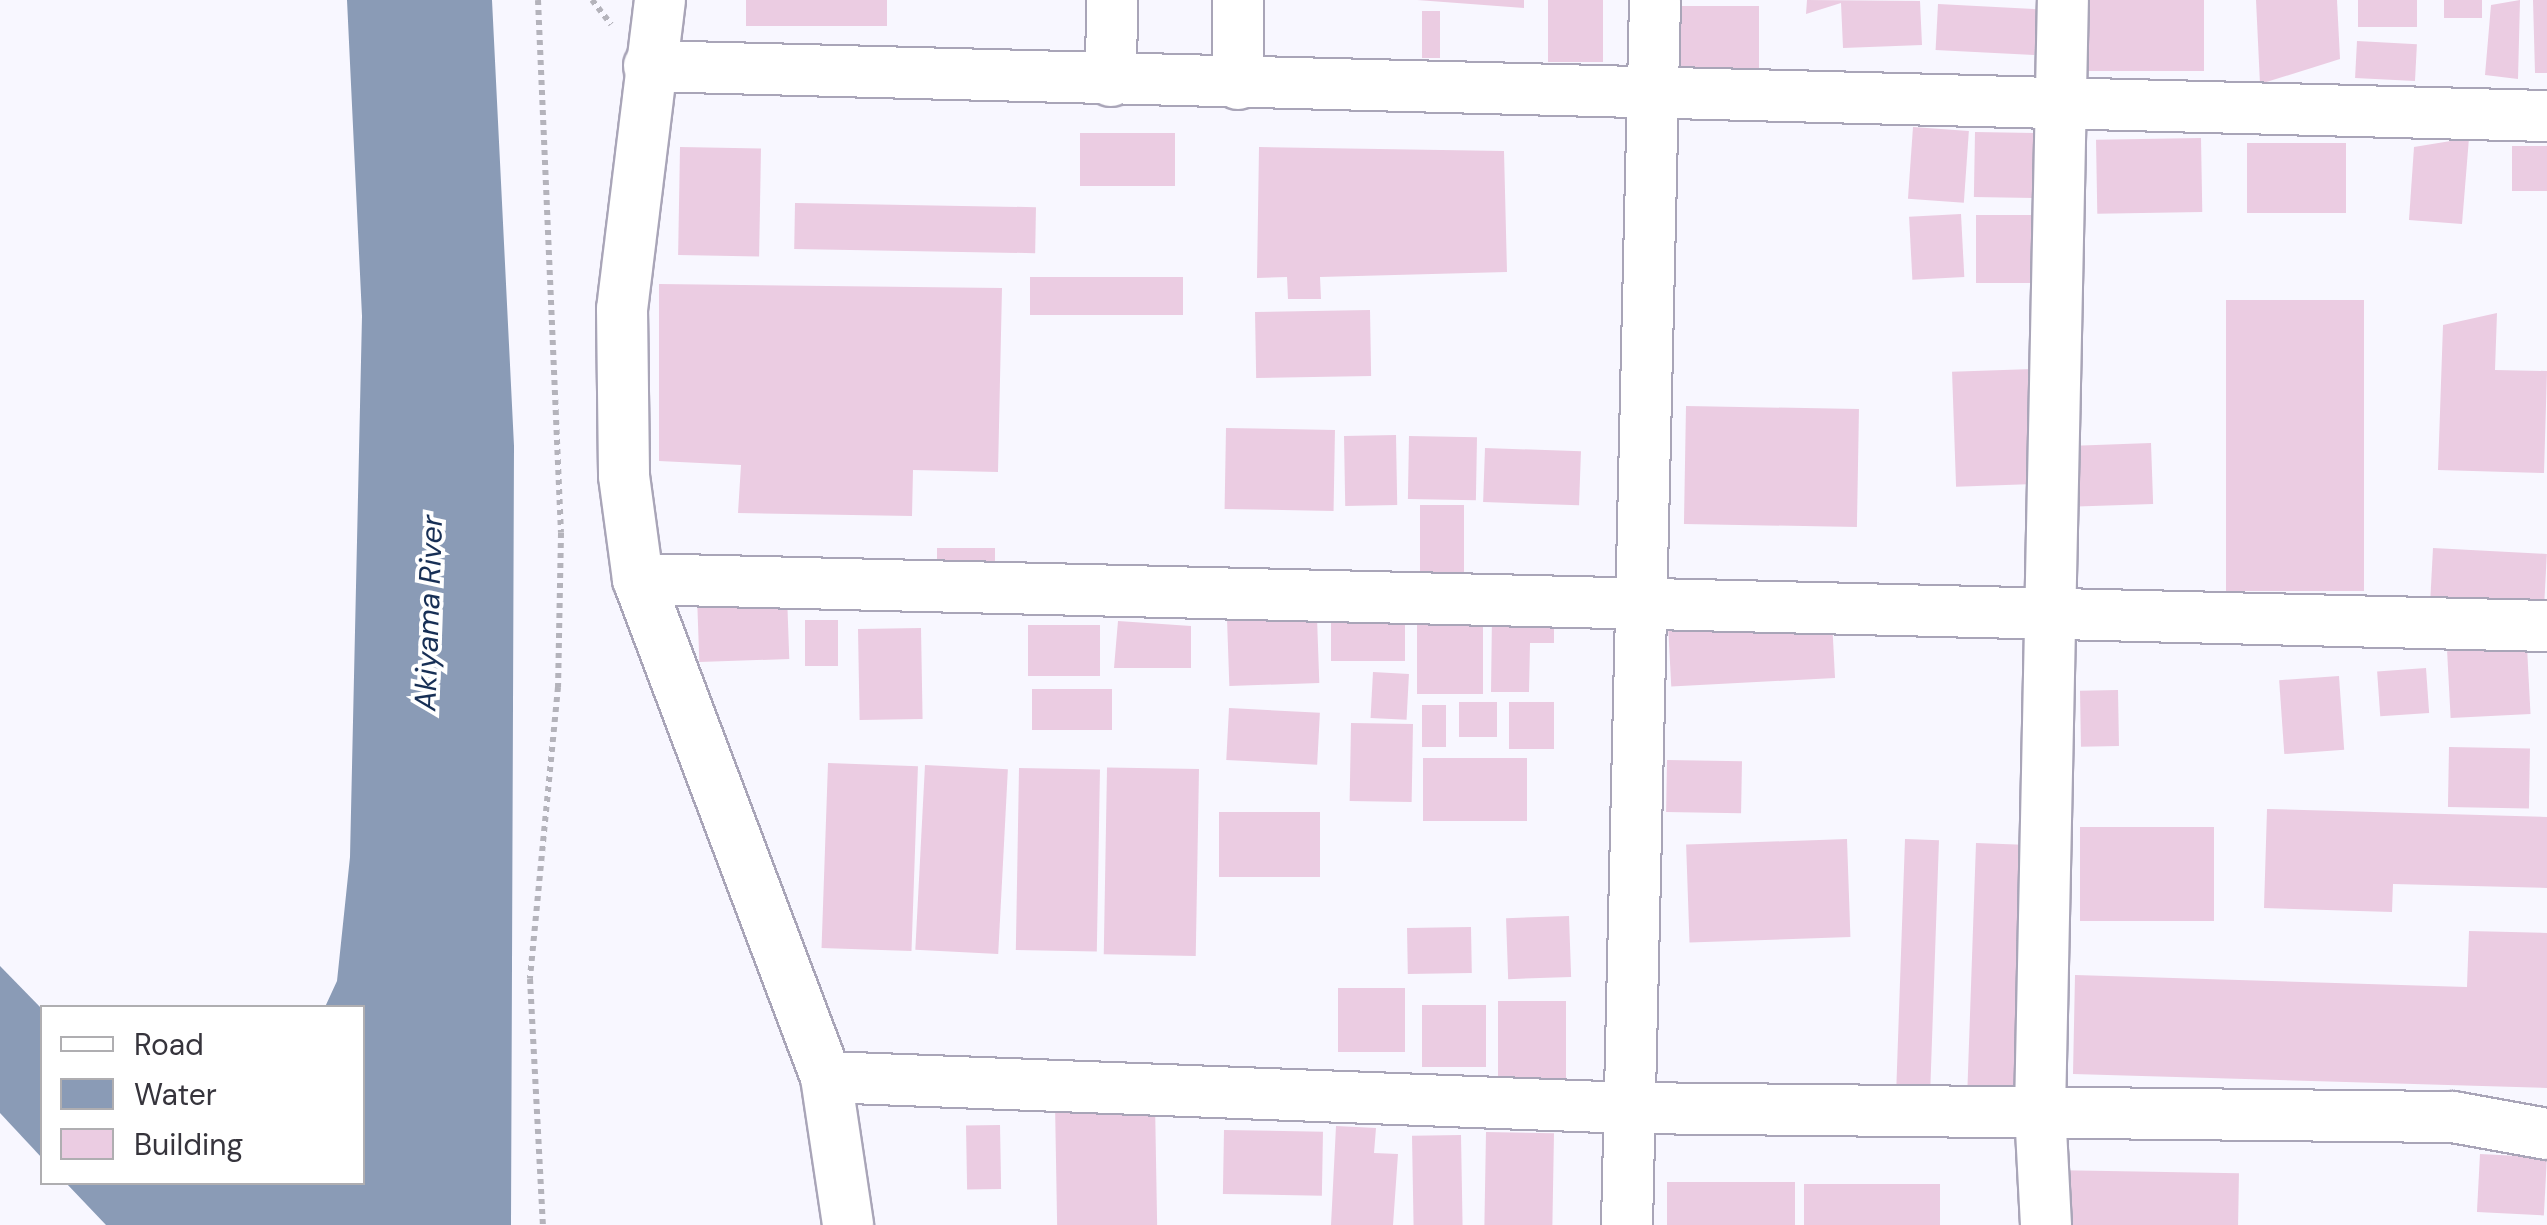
<!DOCTYPE html>
<html>
<head>
<meta charset="utf-8">
<style>
	body { margin:0 }
	#map { position:relative; width:2547px; height:1225px; overflow:hidden; background:#f8f7ff; font-family:"DM Sans",sans-serif }
	div>[style] { position:absolute }
	.water>* { inset:0; background:#8a9bb6 }
	.building>* { inset:0; background:#ebcce2; transform-origin:0 0 }
	.path>* { height:6px; margin-top:-3px; transform-origin:0; background:repeating-linear-gradient(90deg,#b4b3bb 0 5px,transparent 0 10px) }
	.roads { filter:drop-shadow(2px 0 #a9a5b8) drop-shadow(-2px 0 #a9a5b8) drop-shadow(0 2px #a9a5b8) drop-shadow(0 -2px #a9a5b8) }
	.minor>* { height:50px; margin:-25px; padding:0 25px; transform-origin:25px; border-radius:25px; background:#fff }
	span { translate:-50% -50%; white-space:nowrap; text-align:center; line-height:1.15; -webkit-text-stroke:8px #fff; paint-order:stroke }
	.water-label { font-size:30px; color:#172f55; font-style:italic }
	.legend { position:absolute; left:40px; top:1005px; width:325px; height:180px; box-sizing:border-box; background:#fff; border:2px solid #afaeb1; margin:0; padding:12px 18px; list-style:none; font-size:30px; color:#36343c }
	.legend li { display:flex; align-items:center; gap:20px; height:50px }
	.legend b { width:50px; border:2px solid #afaeb1 }
</style>
</head>
<body>
<div id="map">
	<div class="water">
		<div style="clip-path:polygon(347px 0,492px 0,514px 446px,511px 1225px,106px 1225px,66px 1183px,362px 1182px,362px 1008px,325px 1007px,337px 981px,350px 857px,362px 316px)"></div>
		<div style="clip-path:polygon(0 966px,42px 1009px,42px 1158px,0 1113px)"></div>
	</div>
	<div class="building">
		<div style="left:746px;top:0;width:141px;height:26px"></div>
		<div style="clip-path:polygon(1417px 0,1524px 0,1524px 8px)"></div>
		<div style="left:1548px;top:0;width:55px;height:62px"></div>
		<div style="clip-path:polygon(1807px 0,1920px 1px,1922px 45px,1843px 48px,1841px 3px,1806px 14px)"></div>
		<div style="left:2063px;top:0;width:141px;height:71px"></div>
		<div style="clip-path:polygon(2256px 0,2337px 0,2340px 59px,2260px 84px)"></div>
		<div style="left:2358px;top:0;width:59px;height:27px"></div>
		<div style="left:2444px;top:0;width:38px;height:18px"></div>
		<div style="clip-path:polygon(2520px 0,2518px 79px,2485px 75px,2491px 5px)"></div>
		<div style="clip-path:polygon(2533px 0,2547px 0,2547px 73px,2535px 73px)"></div>
		<div style="left:1938px;top:4px;width:99px;height:46px;rotate:3deg"></div>
		<div style="left:1674px;top:6px;width:85px;height:71px"></div>
		<div style="left:1422px;top:11px;width:18px;height:47px"></div>
		<div style="left:2357px;top:41px;width:60px;height:37px;rotate:3deg"></div>
		<div style="left:1913px;top:127px;width:56px;height:72px;rotate:4deg"></div>
		<div style="left:1975px;top:132px;width:64px;height:65px;rotate:1deg"></div>
		<div style="left:1080px;top:133px;width:95px;height:53px"></div>
		<div style="left:2201px;top:138px;width:74px;height:105px;rotate:89deg"></div>
		<div style="clip-path:polygon(2469px 138px,2462px 224px,2409px 220px,2414px 147px)"></div>
		<div style="left:2247px;top:143px;width:99px;height:70px"></div>
		<div style="left:2512px;top:146px;width:35px;height:45px"></div>
		<div style="left:680px;top:147px;width:81px;height:108px;rotate:1deg"></div>
		<div style="clip-path:polygon(1259px 147px,1504px 151px,1507px 272px,1320px 277px,1321px 299px,1288px 299px,1287px 277px,1257px 278px)"></div>
		<div style="left:795px;top:203px;width:241px;height:46px;rotate:1deg"></div>
		<div style="left:1961px;top:214px;width:63px;height:52px;rotate:87deg"></div>
		<div style="left:1976px;top:215px;width:65px;height:68px"></div>
		<div style="left:1030px;top:277px;width:153px;height:38px"></div>
		<div style="clip-path:polygon(659px 284px,1002px 288px,998px 472px,913px 470px,912px 516px,738px 513px,741px 465px,659px 461px)"></div>
		<div style="left:2226px;top:300px;width:138px;height:291px"></div>
		<div style="left:1370px;top:310px;width:66px;height:115px;rotate:89deg"></div>
		<div style="clip-path:polygon(2497px 313px,2495px 370px,2547px 371px,2544px 473px,2438px 470px,2443px 325px)"></div>
		<div style="left:2033px;top:369px;width:115px;height:81px;rotate:88deg"></div>
		<div style="left:1686px;top:406px;width:173px;height:118px;rotate:1deg"></div>
		<div style="left:1226px;top:428px;width:109px;height:81px;rotate:1deg"></div>
		<div style="left:1396px;top:435px;width:70px;height:52px;rotate:89deg"></div>
		<div style="left:1409px;top:436px;width:68px;height:63px;rotate:1deg"></div>
		<div style="left:2151px;top:443px;width:61px;height:76px;rotate:88deg"></div>
		<div style="left:1485px;top:448px;width:96px;height:54px;rotate:2deg"></div>
		<div style="left:1464px;top:505px;width:76px;height:44px;rotate:90deg"></div>
		<div style="left:937px;top:548px;width:58px;height:19px"></div>
		<div style="left:2433px;top:548px;width:114px;height:71px;rotate:3deg"></div>
		<div style="left:787px;top:594px;width:65px;height:90px;rotate:88deg"></div>
		<div style="left:1405px;top:614px;width:47px;height:74px;rotate:90deg"></div>
		<div style="left:1417px;top:614px;width:66px;height:80px"></div>
		<div style="clip-path:polygon(1492px 614px,1554px 614px,1554px 643px,1530px 643px,1529px 692px,1491px 692px)"></div>
		<div style="left:1317px;top:617px;width:66px;height:90px;rotate:88deg"></div>
		<div style="left:805px;top:620px;width:33px;height:46px"></div>
		<div style="left:1832px;top:620px;width:58px;height:164px;rotate:87deg"></div>
		<div style="clip-path:polygon(1118px 621px,1191px 626px,1191px 668px,1114px 668px)"></div>
		<div style="left:1028px;top:625px;width:72px;height:51px"></div>
		<div style="left:921px;top:628px;width:91px;height:63px;rotate:89deg"></div>
		<div style="left:2527px;top:647px;width:67px;height:80px;rotate:87deg"></div>
		<div style="left:2426px;top:668px;width:45px;height:49px;rotate:86deg"></div>
		<div style="left:1373px;top:672px;width:36px;height:46px;rotate:3deg"></div>
		<div style="left:2339px;top:676px;width:74px;height:60px;rotate:86deg"></div>
		<div style="left:1032px;top:689px;width:80px;height:41px"></div>
		<div style="left:2118px;top:690px;width:56px;height:38px;rotate:89deg"></div>
		<div style="left:1459px;top:702px;width:38px;height:35px"></div>
		<div style="left:1509px;top:702px;width:45px;height:47px"></div>
		<div style="left:1422px;top:705px;width:24px;height:42px"></div>
		<div style="left:1229px;top:708px;width:91px;height:52px;rotate:3deg"></div>
		<div style="left:1351px;top:723px;width:62px;height:78px;rotate:1deg"></div>
		<div style="left:2449px;top:747px;width:81px;height:60px;rotate:1deg"></div>
		<div style="left:1423px;top:758px;width:104px;height:63px"></div>
		<div style="left:1667px;top:760px;width:75px;height:52px;rotate:1deg"></div>
		<div style="left:828px;top:763px;width:90px;height:185px;rotate:2deg"></div>
		<div style="left:925px;top:765px;width:83px;height:185px;rotate:3deg"></div>
		<div style="left:1019px;top:768px;width:81px;height:182px;rotate:1deg"></div>
		<div style="left:1199px;top:769px;width:187px;height:92px;rotate:91deg"></div>
		<div style="clip-path:polygon(2267px 809px,2547px 817px,2547px 888px,2393px 884px,2392px 912px,2264px 908px)"></div>
		<div style="left:1320px;top:812px;width:65px;height:101px;rotate:90deg"></div>
		<div style="left:2080px;top:827px;width:134px;height:94px"></div>
		<div style="left:1847px;top:839px;width:98px;height:161px;rotate:88deg"></div>
		<div style="left:1905px;top:839px;width:34px;height:250px;rotate:2deg"></div>
		<div style="left:1976px;top:843px;width:47px;height:245px;rotate:2deg"></div>
		<div style="left:1569px;top:916px;width:61px;height:63px;rotate:88deg"></div>
		<div style="left:1471px;top:927px;width:46px;height:64px;rotate:89deg"></div>
		<div style="clip-path:polygon(2469px 931px,2547px 933px,2547px 1088px,2073px 1074px,2075px 975px,2467px 987px)"></div>
		<div style="left:1338px;top:988px;width:67px;height:64px"></div>
		<div style="left:1498px;top:1001px;width:68px;height:77px"></div>
		<div style="left:1422px;top:1005px;width:64px;height:62px"></div>
		<div style="left:1155px;top:1102px;width:123px;height:100px;rotate:89deg"></div>
		<div style="left:1000px;top:1125px;width:64px;height:34px;rotate:89deg"></div>
		<div style="clip-path:polygon(1336px 1126px,1376px 1128px,1374px 1153px,1398px 1154px,1393px 1225px,1331px 1225px)"></div>
		<div style="left:1224px;top:1130px;width:99px;height:64px;rotate:1deg"></div>
		<div style="left:1486px;top:1132px;width:68px;height:93px;rotate:1deg"></div>
		<div style="left:1461px;top:1135px;width:90px;height:49px;rotate:89deg"></div>
		<div style="left:2480px;top:1154px;width:67px;height:58px;rotate:3deg"></div>
		<div style="left:2049px;top:1170px;width:190px;height:55px;rotate:1deg"></div>
		<div style="left:1667px;top:1182px;width:128px;height:43px"></div>
		<div style="left:1940px;top:1184px;width:41px;height:136px;rotate:90deg"></div>
	</div>
	<div class="path">
		<div style="left:538px;top:0;width:533px;rotate:87.53deg"></div>
		<div style="left:561px;top:533px;width:154px;rotate:91.1deg"></div>
		<div style="left:558px;top:687px;width:293px;rotate:95.5deg"></div>
		<div style="left:530px;top:979px;width:246px;rotate:87deg"></div>
		<div style="left:592px;top:0;width:31px;rotate:52deg"></div>
	</div>
	<div class="roads">
		<div class="minor">
			<div style="left:660px;top:0;width:311px;rotate:97deg"></div>
			<div style="left:622px;top:309px;width:167px;rotate:89.3deg"></div>
			<div style="left:624px;top:476px;width:104px;rotate:82.3deg"></div>
			<div style="left:638px;top:579px;width:532px;rotate:69.32deg"></div>
			<div style="left:826px;top:1077px;width:150px;rotate:81.5deg"></div>
			<div style="left:1238px;top:0;width:84px;rotate:90deg"></div>
			<div style="left:649px;top:66px;width:1899px;rotate:1.51deg"></div>
			<div style="left:1111px;top:81px;width:81px;rotate:-89.3deg"></div>
			<div style="left:638px;top:579px;width:1910px;rotate:1.41deg"></div>
			<div style="left:826px;top:1077px;width:805px;rotate:2.21deg"></div>
			<div style="left:1630px;top:1108px;width:823px;rotate:0.63deg"></div>
			<div style="left:2453px;top:1117px;width:96px;rotate:10.3deg"></div>
			<div style="left:1627px;top:1225px;width:1225px;rotate:-88.69deg"></div>
			<div style="left:2046px;top:1225px;width:113px;rotate:-93deg"></div>
			<div style="left:2040px;top:1112px;width:1112px;rotate:-88.82deg"></div>
		</div>
	</div>
	<div class="water-label">
		<span style="left:429px;top:613px;rotate:-88deg">Akiyama River</span>
	</div>
	<ul class="legend">
	<li><b style="height:12px;background:#fff"></b>Road</li>
	<li><b style="height:28px;background:#8a9bb6"></b>Water</li>
	<li><b style="height:28px;background:#ebcce2"></b>Building</li>
	</ul>
</div>
</body>
</html>
